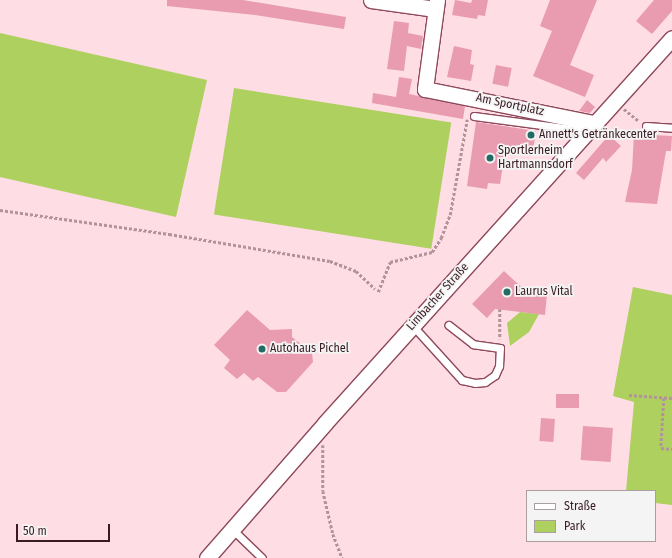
<!DOCTYPE html>
<html>
<head>
<meta charset="utf-8">
<style>
	body { margin:0 }
	#map { position:relative; width:672px; height:558px; overflow:hidden; background:#fedde4; font-family:"Fira Sans Condensed",sans-serif }
	div>[style] { position:absolute }
	.green>* { inset:0; background:#aed05f; transform-origin:0 0 }
	.building>* { inset:0; background:#e99caf; transform-origin:0 0 }
	.path>* { height:2.5px; margin-top:-1.25px; transform-origin:0; background:repeating-linear-gradient(90deg,#b2939a 0 3px,transparent 0 5px) }
	.roads { filter:drop-shadow(1px 0 #8e495c) drop-shadow(-1px 0 #8e495c) drop-shadow(0 1px #8e495c) drop-shadow(0 -1px #8e495c) }
	.service>* { height:7px; margin:-3.5px; padding:0 3.5px; transform-origin:3.5px; border-radius:3.5px; background:#fff }
	.minor>* { height:15px; margin:-7.5px; padding:0 7.5px; transform-origin:7.5px; border-radius:7.5px; background:#fff }
	.dots>* { width:11px; height:11px; translate:-50% -50%; box-sizing:border-box; border:2px solid #f4f4f4; border-radius:50% }
	span { translate:-50% -50%; white-space:nowrap; text-align:center; line-height:1.15; -webkit-text-stroke:3.5px #f4f4f4; paint-order:stroke }
	.street-label { font-size:12px; color:#391c23 }
	.poi-label { font-size:12px; color:#391c23 }
	.left { translate:0 -50%; text-align:left }
	.legend { position:absolute; left:526px; top:490px; width:130px; height:52px; box-sizing:border-box; background:#f4f4f4; border:1px solid #a99ea0; margin:0; padding:5px 7px; list-style:none; font-size:12px; color:#391c23 }
	.legend li { display:flex; align-items:center; gap:8px; height:20px }
	.legend b { width:20px; border:1px solid #a99ea0 }
	.scale { position:absolute; left:16px; top:524px; width:94px; height:18px; box-sizing:border-box; border:2px solid #391c23; border-top:0; padding-left:5px; font-size:12px; line-height:14px; white-space:nowrap; color:#391c23; -webkit-text-stroke:3px #f4f4f4; paint-order:stroke }
</style>
</head>
<body>
<div id="map">
	<div class="green">
		<div style="clip-path:polygon(0 33px,207px 80px,176px 217px,0 177px)"></div>
		<div style="left:234px;top:88px;width:220px;height:128px;rotate:9deg"></div>
		<div style="clip-path:polygon(633px 287px,672px 295px,672px 505px,655px 503px,655px 491px,626px 491px,634px 402px,613px 396px)"></div>
		<div style="clip-path:polygon(520px 312px,539px 314px,529px 332px,510px 346px,507px 323px)"></div>
	</div>
	<div class="building">
		<div style="clip-path:polygon(167px 0,243px 0,346px 17px,344px 29px,255px 15px,167px 6px)"></div>
		<div style="clip-path:polygon(455px 0,471px 3px,472px 0,488px 0,485px 16px,478px 15px,477px 19px,452px 15px)"></div>
		<div style="clip-path:polygon(550px 0,597px 0,570px 65px,594px 75px,585px 97px,533px 76px,552px 31px,540px 26px)"></div>
		<div style="clip-path:polygon(654px 0,672px 0,672px 11px,652px 34px,636px 21px)"></div>
		<div style="clip-path:polygon(394px 21px,409px 23px,408px 33px,423px 36px,421px 49px,407px 46px,404px 71px,387px 69px)"></div>
		<div style="clip-path:polygon(454px 46px,472px 50px,470px 64px,474px 65px,471px 81px,447px 77px)"></div>
		<div style="left:496px;top:65px;width:16px;height:19px;rotate:11deg"></div>
		<div style="clip-path:polygon(399px 77px,412px 79px,409px 94px,465px 106px,463px 119px,372px 103px,373px 93px,396px 97px)"></div>
		<div style="clip-path:polygon(587px 100px,595px 107px,590px 113px,579px 111px)"></div>
		<div style="clip-path:polygon(476px 122px,536px 131px,533px 151px,506px 147px,500px 184px,488px 183px,487px 189px,467px 186px)"></div>
		<div style="clip-path:polygon(634px 134px,672px 136px,671px 151px,666px 151px,657px 204px,625px 202px,632px 170px)"></div>
		<div style="clip-path:polygon(609px 135px,621px 146px,606px 162px,603px 158px,584px 180px,576px 173px)"></div>
		<div style="clip-path:polygon(504px 271px,527px 292px,547px 294px,545px 315px,495px 309px,487px 318px,472px 304px)"></div>
		<div style="clip-path:polygon(247px 310px,270px 330px,292px 329px,292px 337px,312px 353px,313px 362px,286px 392px,277px 392px,258px 377px,253px 381px,244px 373px,237px 379px,224px 368px,230px 360px,214px 345px)"></div>
		<div style="left:556px;top:394px;width:23px;height:14px"></div>
		<div style="left:541px;top:418px;width:14px;height:23px;rotate:4deg"></div>
		<div style="left:583px;top:426px;width:30px;height:34px;rotate:4deg"></div>
	</div>
	<div class="path">
		<div style="left:624px;top:109px;width:19px;rotate:39deg"></div>
		<div style="left:0;top:210px;width:171px;rotate:8.1deg"></div>
		<div style="left:169px;top:234px;width:163px;rotate:9.5deg"></div>
		<div style="left:330px;top:261px;width:28px;rotate:21deg"></div>
		<div style="left:356px;top:271px;width:26px;rotate:43deg"></div>
		<div style="left:378px;top:292px;width:32px;rotate:-68deg"></div>
		<div style="left:390px;top:262px;width:43px;rotate:-13.4deg"></div>
		<div style="left:432px;top:252px;width:17px;rotate:-57deg"></div>
		<div style="left:441px;top:238px;width:25px;rotate:-69deg"></div>
		<div style="left:450px;top:215px;width:97px;rotate:-79.9deg"></div>
		<div style="left:500px;top:309px;width:30px;rotate:90deg"></div>
		<div style="left:629px;top:395px;width:43px;rotate:4deg"></div>
		<div style="left:664px;top:398px;width:50px;rotate:93.4deg"></div>
		<div style="left:661px;top:448px;width:11px;rotate:5deg"></div>
		<div style="left:323px;top:445px;width:46px;rotate:90deg"></div>
		<div style="left:323px;top:491px;width:44px;rotate:76.9deg"></div>
		<div style="left:333px;top:534px;width:26px;rotate:69deg"></div>
	</div>
	<div class="roads">
		<div class="service">
			<div style="left:474px;top:116px;width:114px;rotate:7.6deg"></div>
			<div style="left:646px;top:126px;width:26px;rotate:4deg"></div>
			<div style="left:413px;top:326px;width:73px;rotate:47.8deg"></div>
			<div style="left:462px;top:380px;width:13px;rotate:13deg"></div>
			<div style="left:475px;top:383px;width:10px;rotate:-6deg"></div>
			<div style="left:485px;top:382px;width:12px;rotate:-35deg"></div>
			<div style="left:495px;top:375px;width:10px;rotate:-66deg"></div>
			<div style="left:499px;top:366px;width:18px;rotate:-87deg"></div>
			<div style="left:500px;top:348px;width:27px;rotate:-172deg"></div>
			<div style="left:473px;top:344px;width:31px;rotate:-142deg"></div>
			<div style="left:233px;top:530px;width:40px;rotate:44deg"></div>
		</div>
		<div class="minor">
			<div style="left:371px;top:0;width:65px;rotate:8deg"></div>
			<div style="left:437px;top:0;width:90px;rotate:97.7deg"></div>
			<div style="left:425px;top:89px;width:172px;rotate:11.4deg"></div>
			<div style="left:207px;top:558px;width:179px;rotate:-48.8deg"></div>
			<div style="left:325px;top:423px;width:518px;rotate:-47.97deg"></div>
		</div>
	</div>
	<div class="dots">
		<div style="left:531px;top:135px;background:#246c63"></div>
		<div style="left:490px;top:158px;background:#246c63"></div>
		<div style="left:507px;top:292px;background:#246c63"></div>
		<div style="left:262px;top:349px;background:#246c63"></div>
	</div>
	<div class="street-label">
		<span style="left:510px;top:105px;rotate:12deg">Am Sportplatz</span>
		<span style="left:438px;top:297px;rotate:-48deg">Limbacher Straße</span>
	</div>
	<div class="poi-label">
		<span class="left" style="left:539px;top:135px">Annett's Getränkecenter</span>
		<span class="left" style="left:498px;top:158px">Sportlerheim<br>Hartmannsdorf</span>
		<span class="left" style="left:515px;top:292px">Laurus Vital</span>
		<span class="left" style="left:270px;top:349px">Autohaus Pichel</span>
	</div>
	<ul class="legend">
	<li><b style="height:5px;background:#fff"></b>Straße</li>
	<li><b style="height:11px;background:#aed05f"></b>Park</li>
	</ul>
	<div class="scale">50 m</div>
</div>
</body>
</html>
